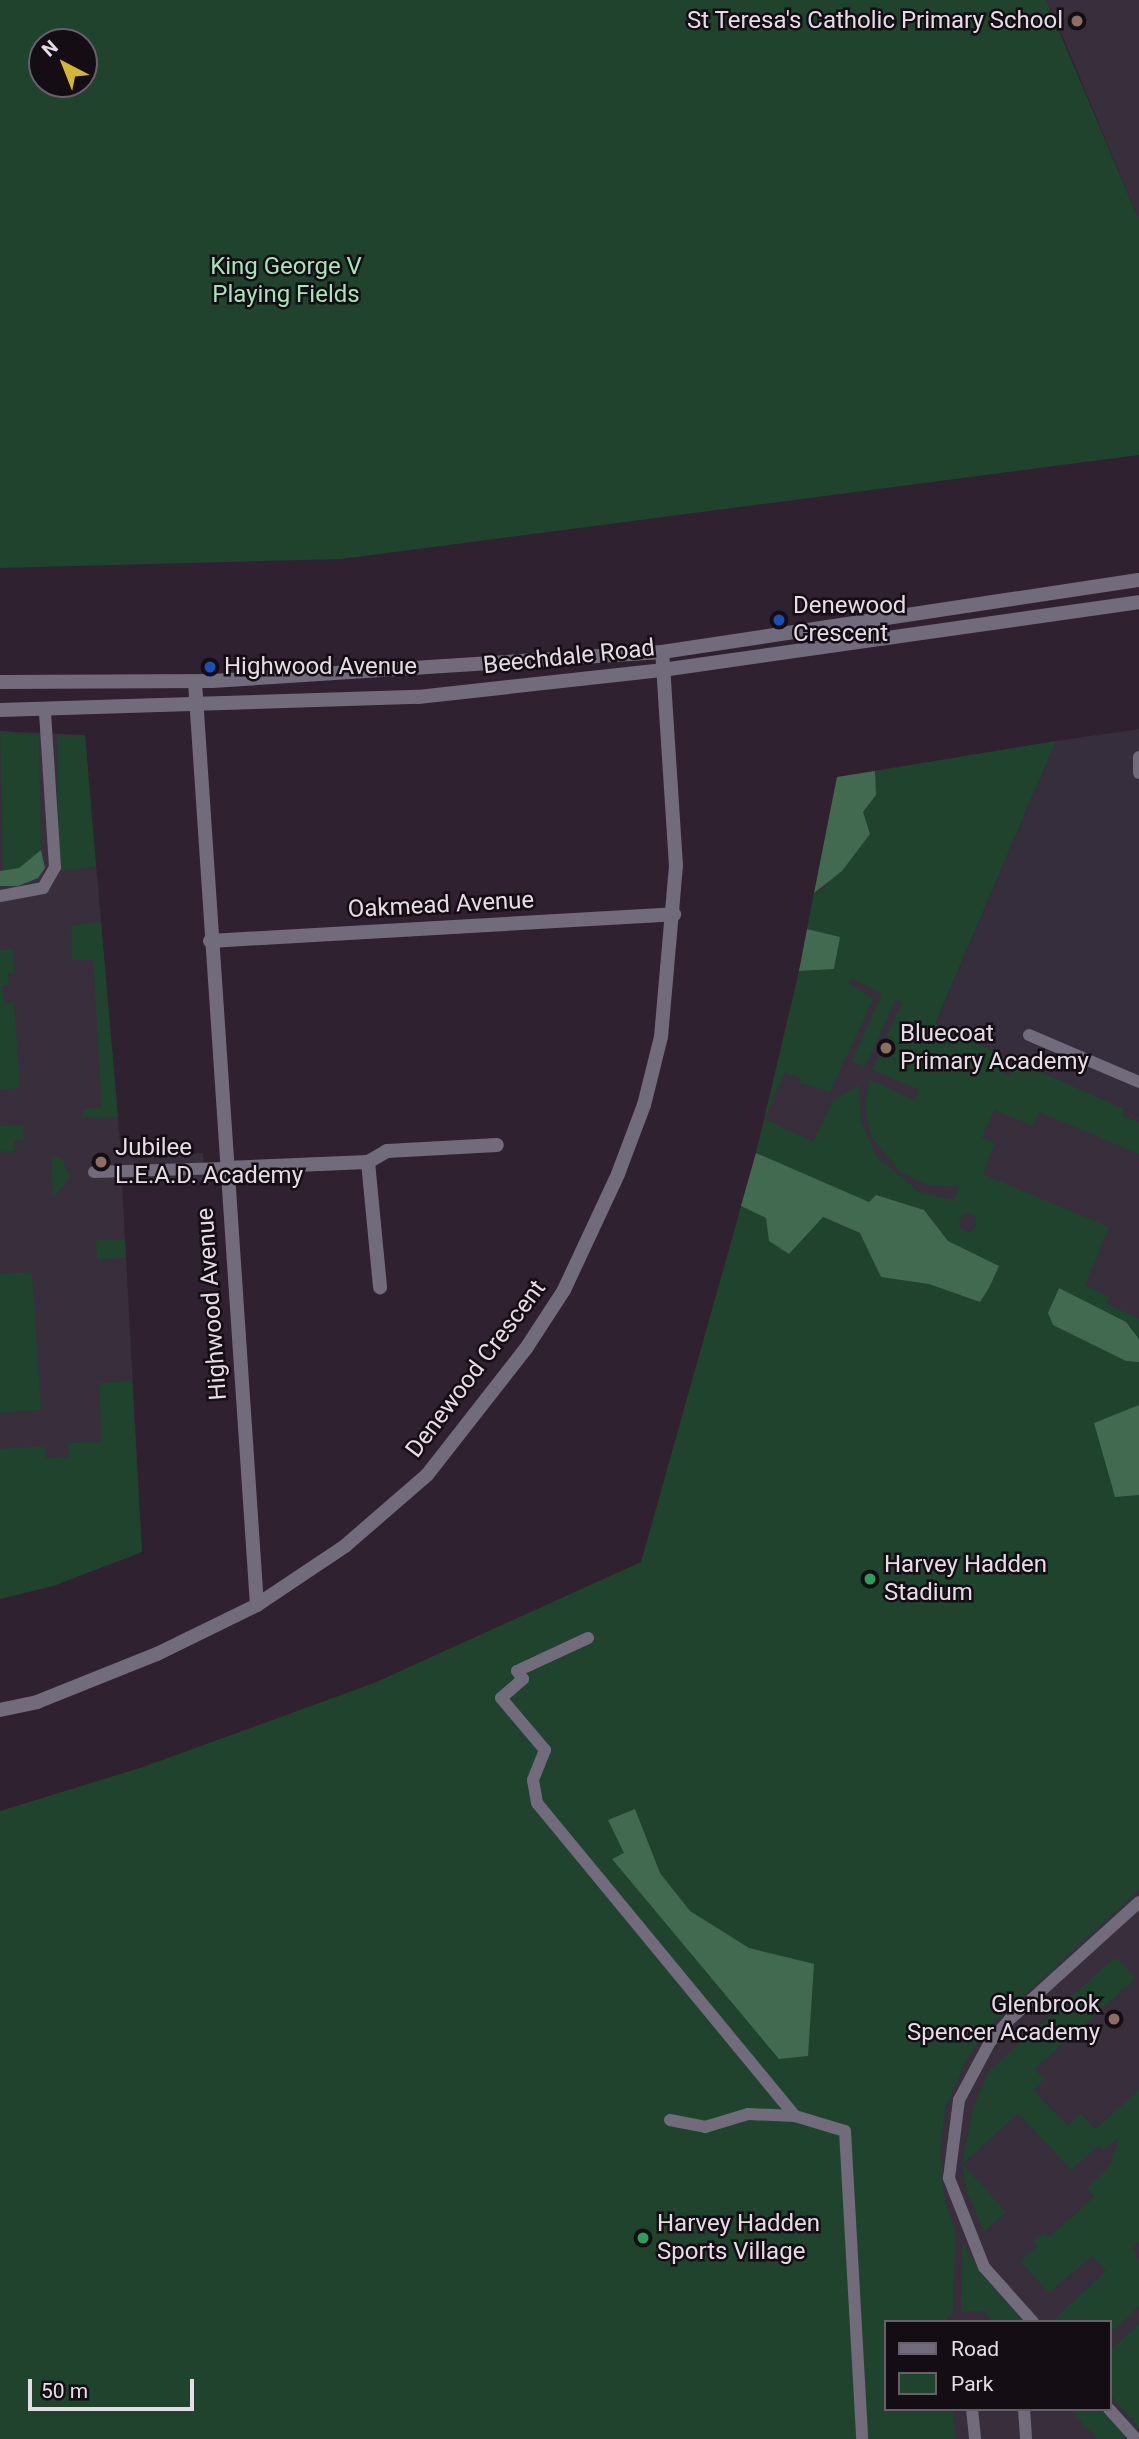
<!DOCTYPE html>
<html>
<head>
<meta charset="utf-8">
<style>
	body { margin:0 }
	#map { position:relative; width:1139px; height:2439px; overflow:hidden; background:#2f2130; font-family:Roboto,sans-serif }
	div>[style] { position:absolute }
	.commercial>* { inset:0; background:#372e3d }
	.education>* { inset:0; background:#382e3c }
	.green>* { inset:0; background:#1f432d; transform-origin:0 0 }
	.forest>* { inset:0; background:#416a50 }
	.service>* { height:12px; margin:-6px; padding:0 6px; transform-origin:6px; border-radius:6px; background:#726b7c }
	.minor>* { height:14px; margin:-7px; padding:0 7px; transform-origin:7px; border-radius:7px; background:#726b7c }
	.tertiary>* { height:14px; margin:-7px; padding:0 7px; transform-origin:7px; border-radius:7px; background:#726b7c }
	.dots>* { width:19px; height:19px; translate:-50% -50%; box-sizing:border-box; border:4px solid #140d14; border-radius:50% }
	span { translate:-50% -50%; white-space:nowrap; text-align:center; line-height:1.15; -webkit-text-stroke:5px #140d14; paint-order:stroke }
	.poi-label { font-size:24px; color:#e6dce6 }
	.right { translate:-100% -50%; text-align:right }
	.left { translate:0 -50%; text-align:left }
	.park-label { font-size:24px; color:#a3e6b9 }
	.street-label { font-size:24px; color:#e6dce6 }
	.legend { position:absolute; left:884px; top:2320px; width:228px; height:91px; box-sizing:border-box; background:#140d14; border:2px solid #686068; margin:0; padding:9px 12px; list-style:none; font-size:21px; color:#e6dce6 }
	.legend li { display:flex; align-items:center; gap:14px; height:35px }
	.legend b { width:35px; border:2px solid #686068 }
	.north { position:absolute; left:28px; top:28px; width:70px; height:70px; box-sizing:border-box; background:#140d14; border:2px solid #686068; border-radius:50%; rotate:318deg; font-size:19px; font-weight:700; line-height:28px; text-align:center; color:#e6dce6 }
	.north::after { content:''; display:block; margin:auto; width:24px; height:32px; background:#d4b635; clip-path:polygon(50% 0,100% 100%,50% 72%,0 100%) }
	.scale { position:absolute; left:28px; top:2379px; width:166px; height:32px; box-sizing:border-box; border:4px solid #e6dce6; border-top:0; padding-left:9px; font-size:21px; line-height:24px; white-space:nowrap; color:#e6dce6; -webkit-text-stroke:5px #140d14; paint-order:stroke }
</style>
</head>
<body>
<div id="map">
	<div class="commercial">
		<div style="clip-path:polygon(1139px 729px,1139px 1116px,935px 1025px,1056px 741px)"></div>
	</div>
	<div class="education">
		<div style="clip-path:polygon(1046px 0,1139px 0,1139px 220px,1065px 42px)"></div>
		<div style="clip-path:polygon(0 731px,85px 735px,121px 1155px,203px 1153px,204px 1181px,122px 1184px,142px 1552px,53px 1586px,0 1599px)"></div>
		<div style="clip-path:polygon(1056px 741px,935px 1025px,1139px 1116px,1139px 1352px,747px 1185px,786px 1039px,837px 777px)"></div>
		<div style="clip-path:polygon(1139px 1871px,1139px 2439px,948px 2439px,946px 2409px,1109px 2409px,1109px 2322px,940px 2322px,928px 2140px,943px 2052px)"></div>
	</div>
	<div class="green">
		<div style="clip-path:polygon(evenodd,0 0,1046px 0,1139px 220px,1139px 455px,341px 559px,0 568px,0 0,84px 42px,84px 84px,42px 84px,42px 42px,84px 42px)"></div>
		<div style="clip-path:polygon(0 731px,39px 735px,41px 850px,19px 868px,3px 872px)"></div>
		<div style="clip-path:polygon(85px 735px,96px 867px,59px 871px,57px 736px)"></div>
		<div style="clip-path:polygon(evenodd,1056px 741px,935px 1024px,1007px 1057px,1002px 1073px,1009px 1075px,1016px 1061px,1124px 1109px,1123px 1117px,1139px 1122px,1139px 1154px,1039px 1112px,1033px 1126px,994px 1110px,982px 1137px,995px 1143px,983px 1174px,1109px 1227px,1085px 1285px,1110px 1297px,1107px 1304px,1139px 1318px,1139px 1339px,1125px 1322px,1139px 1352px,1139px 1890px,994px 2023px,967px 2058px,945px 2109px,940px 2155px,944px 2197px,955px 2231px,953px 2311px,945px 2322px,885px 2322px,885px 2409px,953px 2409px,955px 2439px,0 2439px,0 1811px,143px 1767px,374px 1683px,641px 1562px,747px 1185px,989px 1288px,998px 1266px,948px 1241px,924px 1210px,869px 1203px,756px 1153px,799px 971px,834px 969px,839px 937px,807px 929px,814px 893px,825px 887px,863px 812px,876px 795px,875px 771px,1056px 741px,851px 978px,882px 994px,852px 1061px,865px 1067px,895px 1000px,902px 1002px,872px 1070px,920px 1090px,914px 1100px,869px 1079px,865px 1108px,871px 1136px,900px 1172px,928px 1185px,959px 1187px,953px 1200px,918px 1191px,877px 1157px,861px 1122px,859px 1085px,834px 1099px,813px 1142px,765px 1119px,785px 1072px,801px 1079px,800px 1083px,830px 1092px,873px 999px,849px 984px,851px 978px,1056px 741px,967px 1213px,976px 1216px,976px 1226px,969px 1232px,961px 1229px,959px 1220px,967px 1213px)"></div>
		<div style="clip-path:polygon(101px 922px,118px 1117px,83px 1118px,83px 1109px,102px 1107px,93px 960px,72px 960px,71px 925px)"></div>
		<div style="clip-path:polygon(13px 949px,15px 973px,8px 974px,9px 985px,2px 986px,4px 1003px,14px 1002px,20px 1088px,0 1090px,0 950px)"></div>
		<div style="clip-path:polygon(23px 1125px,24px 1140px,14px 1141px,15px 1151px,0 1152px,0 1126px)"></div>
		<div style="clip-path:polygon(51px 1156px,63px 1160px,70px 1178px,53px 1198px)"></div>
		<div style="left:125px;top:1239px;width:19px;height:29px;rotate:87deg"></div>
		<div style="clip-path:polygon(32px 1272px,41px 1410px,0 1413px,0 1274px)"></div>
		<div style="clip-path:polygon(132px 1381px,142px 1552px,53px 1586px,0 1599px,0 1449px,45px 1446px,45px 1458px,69px 1457px,68px 1443px,102px 1442px,99px 1383px)"></div>
		<div style="clip-path:polygon(1115px 1957px,1136px 1978px,1035px 2069px,1044px 2079px,1033px 2090px,1068px 2126px,1081px 2113px,1095px 2129px,1139px 2090px,1139px 2242px,1133px 2248px,1139px 2262px,1139px 2307px,1109px 2334px,1109px 2322px,1051px 2322px,1106px 2271px,1092px 2256px,1049px 2293px,1020px 2261px,1037px 2247px,1033px 2242px,1044px 2233px,1049px 2237px,1094px 2197px,1087px 2188px,1109px 2167px,1119px 2137px,1102px 2151px,1099px 2145px,1071px 2170px,1018px 2113px,963px 2164px,1006px 2212px,984px 2232px,966px 2189px,962px 2164px,973px 2108px,988px 2072px)"></div>
		<div style="clip-path:polygon(962px 2242px,984px 2277px,1024px 2322px,993px 2322px,984px 2311px,961px 2312px)"></div>
		<div style="clip-path:polygon(1139px 2324px,1139px 2428px,1109px 2394px,1109px 2351px)"></div>
		<div style="clip-path:polygon(1070px 2409px,1101px 2409px,1128px 2439px,1097px 2439px)"></div>
	</div>
	<div class="forest">
		<div style="clip-path:polygon(875px 771px,876px 795px,863px 812px,870px 834px,842px 871px,814px 893px,837px 777px)"></div>
		<div style="clip-path:polygon(41px 850px,45px 868px,38px 878px,18px 886px,0 886px,0 871px,19px 868px)"></div>
		<div style="clip-path:polygon(807px 929px,840px 937px,834px 969px,799px 971px)"></div>
		<div style="clip-path:polygon(756px 1153px,869px 1202px,876px 1195px,924px 1210px,948px 1241px,999px 1266px,989px 1288px,980px 1302px,929px 1284px,881px 1277px,860px 1233px,823px 1217px,789px 1254px,769px 1241px,766px 1218px,741px 1206px)"></div>
		<div style="clip-path:polygon(1059px 1288px,1126px 1322px,1139px 1339px,1139px 1362px,1126px 1361px,1053px 1325px,1048px 1313px)"></div>
		<div style="clip-path:polygon(1139px 1405px,1139px 1495px,1115px 1497px,1094px 1423px)"></div>
		<div style="clip-path:polygon(635px 1809px,660px 1873px,690px 1911px,749px 1948px,814px 1964px,808px 2056px,779px 2059px,612px 1859px,624px 1853px,608px 1820px)"></div>
	</div>
	<div class="service">
		<div style="left:1139px;top:757px;width:16px;rotate:90deg"></div>
		<div style="left:0;top:896px;width:44px;rotate:-10.5deg"></div>
		<div style="left:43px;top:888px;width:24px;rotate:-60deg"></div>
		<div style="left:55px;top:867px;width:155px;rotate:-93.7deg"></div>
		<div style="left:1029px;top:1035px;width:120px;rotate:23.1deg"></div>
		<div style="left:94px;top:1172px;width:131px;rotate:-1.7deg"></div>
		<div style="left:588px;top:1638px;width:78px;rotate:155.1deg"></div>
		<div style="left:517px;top:1671px;width:10px;rotate:53deg"></div>
		<div style="left:523px;top:1679px;width:29px;rotate:139deg"></div>
		<div style="left:501px;top:1698px;width:68px;rotate:49.8deg"></div>
		<div style="left:545px;top:1750px;width:32px;rotate:112deg"></div>
		<div style="left:533px;top:1780px;width:23px;rotate:80deg"></div>
		<div style="left:537px;top:1803px;width:406px;rotate:50.5deg"></div>
		<div style="left:670px;top:2120px;width:36px;rotate:11deg"></div>
		<div style="left:705px;top:2127px;width:45px;rotate:-16.8deg"></div>
		<div style="left:748px;top:2114px;width:47px;rotate:2.4deg"></div>
		<div style="left:795px;top:2116px;width:52px;rotate:16.7deg"></div>
		<div style="left:845px;top:2131px;width:308px;rotate:86.8deg"></div>
		<div style="left:1033px;top:2322px;width:74px;rotate:-131.7deg"></div>
		<div style="left:984px;top:2267px;width:96px;rotate:-111.5deg"></div>
		<div style="left:949px;top:2178px;width:79px;rotate:-82.7deg"></div>
		<div style="left:959px;top:2100px;width:66px;rotate:-61.9deg"></div>
		<div style="left:990px;top:2042px;width:30px;rotate:-49deg"></div>
		<div style="left:1010px;top:2019px;width:174px;rotate:-42.2deg"></div>
		<div style="left:972px;top:2409px;width:30px;rotate:84deg"></div>
		<div style="left:1024px;top:2409px;width:30px;rotate:86deg"></div>
		<div style="left:1109px;top:2409px;width:40px;rotate:48deg"></div>
	</div>
	<div class="minor">
		<div style="left:195px;top:682px;width:925px;rotate:86.16deg"></div>
		<div style="left:210px;top:941px;width:465px;rotate:-3.3deg"></div>
		<div style="left:368px;top:1162px;width:126px;rotate:84.5deg"></div>
		<div style="left:225px;top:1168px;width:143px;rotate:-2.4deg"></div>
		<div style="left:368px;top:1162px;width:22px;rotate:-30deg"></div>
		<div style="left:387px;top:1151px;width:110px;rotate:-3.1deg"></div>
		<div style="left:0;top:1710px;width:38px;rotate:-12deg"></div>
		<div style="left:37px;top:1702px;width:129px;rotate:-21.8deg"></div>
		<div style="left:157px;top:1654px;width:111px;rotate:-26.1deg"></div>
		<div style="left:257px;top:1605px;width:106px;rotate:-33.8deg"></div>
		<div style="left:345px;top:1546px;width:108px;rotate:-40.9deg"></div>
		<div style="left:427px;top:1475px;width:162px;rotate:-52deg"></div>
		<div style="left:527px;top:1347px;width:68px;rotate:-57deg"></div>
		<div style="left:564px;top:1290px;width:128px;rotate:-65deg"></div>
		<div style="left:618px;top:1174px;width:74px;rotate:-69.4deg"></div>
		<div style="left:644px;top:1105px;width:70px;rotate:-76deg"></div>
		<div style="left:661px;top:1037px;width:172px;rotate:-85deg"></div>
		<div style="left:676px;top:866px;width:214px;rotate:-93.7deg"></div>
	</div>
	<div class="tertiary">
		<div style="left:0;top:682px;width:212px;rotate:-0.3deg"></div>
		<div style="left:212px;top:681px;width:451px;rotate:-3.7deg"></div>
		<div style="left:662px;top:652px;width:482px;rotate:-8.6deg"></div>
		<div style="left:0;top:710px;width:418px;rotate:-1.8deg"></div>
		<div style="left:418px;top:697px;width:245px;rotate:-6.3deg"></div>
		<div style="left:662px;top:670px;width:482px;rotate:-8.1deg"></div>
	</div>
	<div class="dots">
		<div style="left:1077px;top:21px;background:#8d6e63"></div>
		<div style="left:779px;top:620px;background:#1a4fb4"></div>
		<div style="left:210px;top:667px;background:#1a4fb4"></div>
		<div style="left:886px;top:1048px;background:#8d6e63"></div>
		<div style="left:101px;top:1162px;background:#8d6e63"></div>
		<div style="left:870px;top:1579px;background:#2e9e5b"></div>
		<div style="left:1114px;top:2019px;background:#8d6e63"></div>
		<div style="left:643px;top:2238px;background:#2e9e5b"></div>
	</div>
	<div class="poi-label">
		<span class="right" style="left:1063px;top:21px">St Teresa's Catholic Primary School</span>
		<span class="left" style="left:793px;top:620px">Denewood<br>Crescent</span>
		<span class="left" style="left:224px;top:667px">Highwood Avenue</span>
		<span class="left" style="left:900px;top:1048px">Bluecoat<br>Primary Academy</span>
		<span class="left" style="left:115px;top:1162px">Jubilee<br>L.E.A.D. Academy</span>
		<span class="left" style="left:884px;top:1579px">Harvey Hadden<br>Stadium</span>
		<span class="right" style="left:1100px;top:2019px">Glenbrook<br>Spencer Academy</span>
		<span class="left" style="left:657px;top:2238px">Harvey Hadden<br>Sports Village</span>
	</div>
	<div class="park-label">
		<span style="left:286px;top:281px">King George V<br>Playing Fields</span>
	</div>
	<div class="street-label">
		<span style="left:569px;top:657px;rotate:-6deg">Beechdale Road</span>
		<span style="left:441px;top:905px;rotate:-3deg">Oakmead Avenue</span>
		<span style="left:212px;top:1304px;rotate:-94deg">Highwood Avenue</span>
		<span style="left:476px;top:1369px;rotate:-53deg">Denewood Crescent</span>
	</div>
	<ul class="legend">
	<li><b style="height:9px;background:#726b7c"></b>Road</li>
	<li><b style="height:19px;background:#1f432d"></b>Park</li>
	</ul>
	<div class="north">N</div>
	<div class="scale">50 m</div>
</div>
</body>
</html>
